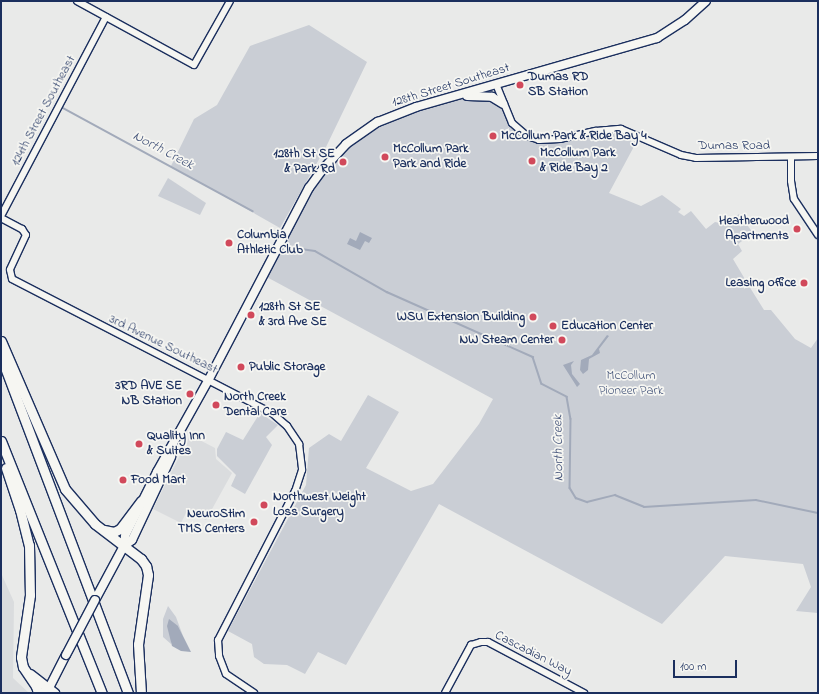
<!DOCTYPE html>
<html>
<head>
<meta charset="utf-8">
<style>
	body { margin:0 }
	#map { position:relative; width:819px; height:694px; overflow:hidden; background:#e9eae9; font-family:"Indie Flower",sans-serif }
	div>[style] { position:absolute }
	.built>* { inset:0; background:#dadcde }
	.green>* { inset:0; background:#caced5 }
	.water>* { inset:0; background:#a2aaba }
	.stream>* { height:1.5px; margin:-0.75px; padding:0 0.75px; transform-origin:0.75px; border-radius:0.75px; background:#a2aaba }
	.roads { filter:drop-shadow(1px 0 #1b2f5e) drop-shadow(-1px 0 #1b2f5e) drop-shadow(0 1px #1b2f5e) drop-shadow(0 -1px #1b2f5e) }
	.minor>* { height:6px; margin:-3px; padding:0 3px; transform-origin:3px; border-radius:3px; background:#f6f6f2 }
	.major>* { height:8px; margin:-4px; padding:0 4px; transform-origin:4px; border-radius:4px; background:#f6f6f2 }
	.highway>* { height:9px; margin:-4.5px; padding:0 4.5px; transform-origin:4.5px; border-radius:4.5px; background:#f6f6f2 }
	.bridges { filter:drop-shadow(1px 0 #1b2f5e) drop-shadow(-1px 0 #1b2f5e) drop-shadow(0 1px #1b2f5e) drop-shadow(0 -1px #1b2f5e) }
	.major-bridge>* { height:8px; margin:-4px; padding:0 4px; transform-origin:4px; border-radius:4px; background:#f6f6f2 }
	.dots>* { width:11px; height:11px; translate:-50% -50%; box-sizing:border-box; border:2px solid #f6f6f2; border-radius:50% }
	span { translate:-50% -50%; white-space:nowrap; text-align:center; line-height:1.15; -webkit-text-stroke:3.5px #f6f6f2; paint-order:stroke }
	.poi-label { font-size:13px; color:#1b2f5e; font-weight:700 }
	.left { translate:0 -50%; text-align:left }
	.right { translate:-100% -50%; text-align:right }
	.street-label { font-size:13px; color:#1b2f5e }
	.park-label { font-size:13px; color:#47577c }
	.water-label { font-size:14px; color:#44547a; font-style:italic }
	.frame { position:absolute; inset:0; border:2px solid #1b2f5e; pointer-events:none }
	.scale { position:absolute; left:673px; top:660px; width:64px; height:18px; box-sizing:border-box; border:2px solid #1b2f5e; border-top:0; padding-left:5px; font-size:12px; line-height:14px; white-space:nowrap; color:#1b2f5e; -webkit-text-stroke:3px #f6f6f2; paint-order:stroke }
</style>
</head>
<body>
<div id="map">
	<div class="built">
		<div style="clip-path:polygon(190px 435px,215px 448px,216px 459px,232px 473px,206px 520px,187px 511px,181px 523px,153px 509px)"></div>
		<div style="clip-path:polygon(1px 573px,14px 602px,13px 678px,29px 693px,1px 693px)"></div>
	</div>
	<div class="green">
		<div style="clip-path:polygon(309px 25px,367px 62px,326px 147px,280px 228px,171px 166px,194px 119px,217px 105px,250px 46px)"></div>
		<div style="clip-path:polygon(469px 92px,491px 98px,503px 107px,512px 123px,539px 140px,621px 129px,638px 139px,609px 193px,641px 206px,662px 195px,681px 209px,678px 212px,684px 216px,691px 211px,706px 229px,715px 222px,725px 224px,739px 214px,753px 233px,738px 244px,742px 251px,733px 259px,749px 286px,764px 310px,771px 310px,795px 339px,811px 348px,818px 338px,818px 613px,796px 611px,811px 587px,803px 564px,725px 556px,662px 624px,439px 504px,346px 665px,318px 652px,305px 674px,287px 665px,264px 664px,254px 657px,252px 644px,228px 631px,306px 485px,309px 448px,329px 434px,341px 441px,368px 395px,399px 412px,366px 468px,411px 491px,433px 484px,479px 424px,493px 399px,263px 275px,323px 169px,378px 122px)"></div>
		<div style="clip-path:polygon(168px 178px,206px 203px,200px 215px,158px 196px)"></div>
		<div style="clip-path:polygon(260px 413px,278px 425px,266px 437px,272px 445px,245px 494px,231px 486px,236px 475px,217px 456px,217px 449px,226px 432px,243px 440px)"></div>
		<div style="clip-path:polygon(168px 606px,176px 617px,183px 636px,178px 626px,171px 632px,171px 644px,163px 637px,163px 619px)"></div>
	</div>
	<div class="water">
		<div style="clip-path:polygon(360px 232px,372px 238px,369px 243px,365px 241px,360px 250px,347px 244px,350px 238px,356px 241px)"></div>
		<div style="clip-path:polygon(607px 335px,609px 336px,599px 349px,600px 353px,589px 359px,588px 370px,583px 374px,580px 370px,581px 360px,592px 355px)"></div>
		<div style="clip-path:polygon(574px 361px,571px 365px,572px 374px,580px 384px,577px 387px,563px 365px)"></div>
		<div style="clip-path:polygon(169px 619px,178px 626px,191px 652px,181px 651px,172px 646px,167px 626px)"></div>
	</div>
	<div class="stream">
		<div style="left:63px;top:108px;width:216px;rotate:28.5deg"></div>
		<div style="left:294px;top:248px;width:21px;rotate:8deg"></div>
		<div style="left:315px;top:251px;width:83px;rotate:29.7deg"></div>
		<div style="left:387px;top:292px;width:160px;rotate:24deg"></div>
		<div style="left:533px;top:357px;width:28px;rotate:72deg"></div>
		<div style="left:542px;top:384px;width:28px;rotate:27deg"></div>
		<div style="left:567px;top:397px;width:22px;rotate:80deg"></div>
		<div style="left:571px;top:419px;width:69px;rotate:90.8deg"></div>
		<div style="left:570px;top:488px;width:12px;rotate:59deg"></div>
		<div style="left:576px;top:498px;width:12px;rotate:20deg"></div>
		<div style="left:587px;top:502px;width:29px;rotate:-14deg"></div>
		<div style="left:615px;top:495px;width:31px;rotate:22deg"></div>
		<div style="left:644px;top:507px;width:112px;rotate:-3.6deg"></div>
		<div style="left:756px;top:500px;width:63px;rotate:11.8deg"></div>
	</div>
	<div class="roads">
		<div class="minor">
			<div style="left:77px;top:1px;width:133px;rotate:28.7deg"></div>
			<div style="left:194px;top:65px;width:73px;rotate:-60.6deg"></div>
			<div style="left:496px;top:84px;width:42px;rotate:67.7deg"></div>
			<div style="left:512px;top:123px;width:20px;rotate:41deg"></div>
			<div style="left:527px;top:136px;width:13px;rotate:18deg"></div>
			<div style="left:539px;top:140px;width:21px;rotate:-3deg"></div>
			<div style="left:560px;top:139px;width:37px;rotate:-13deg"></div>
			<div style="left:596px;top:131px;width:25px;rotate:-5deg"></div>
			<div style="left:621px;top:129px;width:65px;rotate:23.4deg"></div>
			<div style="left:681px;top:155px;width:15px;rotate:11deg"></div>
			<div style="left:696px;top:158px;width:122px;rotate:-0.9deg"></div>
			<div style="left:791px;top:157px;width:24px;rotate:90deg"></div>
			<div style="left:791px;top:181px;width:18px;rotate:81deg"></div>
			<div style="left:794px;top:199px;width:43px;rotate:56.3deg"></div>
			<div style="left:1px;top:216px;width:225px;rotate:-62.2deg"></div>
			<div style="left:1px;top:218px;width:24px;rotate:28deg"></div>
			<div style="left:22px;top:229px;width:7px;rotate:56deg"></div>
			<div style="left:26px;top:235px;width:38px;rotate:115deg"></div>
			<div style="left:10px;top:270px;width:9px;rotate:77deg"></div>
			<div style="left:12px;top:279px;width:292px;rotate:27.3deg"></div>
			<div style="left:272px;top:413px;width:20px;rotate:41deg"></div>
			<div style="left:287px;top:426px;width:22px;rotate:56deg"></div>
			<div style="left:299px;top:444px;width:26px;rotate:83deg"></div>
			<div style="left:302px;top:470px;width:22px;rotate:108deg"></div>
			<div style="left:295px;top:491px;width:168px;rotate:117.3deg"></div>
			<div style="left:218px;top:640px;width:16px;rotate:86deg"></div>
			<div style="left:219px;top:656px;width:19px;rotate:69deg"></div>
			<div style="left:226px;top:674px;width:34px;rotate:34deg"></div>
			<div style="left:445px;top:693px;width:55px;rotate:-61.6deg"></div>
			<div style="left:471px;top:645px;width:10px;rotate:-17deg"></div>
			<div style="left:481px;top:642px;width:7px"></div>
			<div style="left:488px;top:642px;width:109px;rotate:28deg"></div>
		</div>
		<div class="major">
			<div style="left:467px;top:96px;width:25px;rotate:2deg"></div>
			<div style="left:492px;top:97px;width:13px;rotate:32deg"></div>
			<div style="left:124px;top:546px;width:10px;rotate:-84deg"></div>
			<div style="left:125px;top:536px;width:72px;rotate:-63.4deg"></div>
			<div style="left:157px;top:472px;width:107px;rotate:-60.8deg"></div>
			<div style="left:209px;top:379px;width:216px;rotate:-62.4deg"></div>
			<div style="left:309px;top:188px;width:24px;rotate:-54deg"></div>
			<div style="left:323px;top:169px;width:34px;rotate:-47deg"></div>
			<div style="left:346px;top:144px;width:39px;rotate:-35deg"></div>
			<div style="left:378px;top:122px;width:41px;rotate:-21.5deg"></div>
			<div style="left:416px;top:107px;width:251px;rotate:-16deg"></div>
			<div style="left:657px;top:38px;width:33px;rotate:-33deg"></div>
			<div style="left:685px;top:20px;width:28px;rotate:-42deg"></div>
			<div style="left:95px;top:600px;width:61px;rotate:-61.8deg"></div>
			<div style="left:124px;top:546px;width:10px;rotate:-37deg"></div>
			<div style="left:132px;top:540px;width:92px;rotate:-64.8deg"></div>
			<div style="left:42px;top:693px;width:9px;rotate:-36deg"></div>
			<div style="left:49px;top:688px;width:37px;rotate:-63deg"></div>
		</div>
		<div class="highway">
			<div style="left:1px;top:341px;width:161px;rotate:66.6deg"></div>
			<div style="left:65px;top:489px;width:46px;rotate:49.4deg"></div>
			<div style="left:95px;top:524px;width:58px;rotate:37.3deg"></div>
			<div style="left:141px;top:559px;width:9px;rotate:54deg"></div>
			<div style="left:146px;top:566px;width:9px;rotate:77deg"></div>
			<div style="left:148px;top:575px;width:70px;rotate:98.2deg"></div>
			<div style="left:138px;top:644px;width:49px;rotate:86.5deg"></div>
			<div style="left:1px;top:357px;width:359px;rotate:69.3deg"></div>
			<div style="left:1px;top:441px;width:271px;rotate:68.2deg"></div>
			<div style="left:6px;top:468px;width:44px;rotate:71.6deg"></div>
			<div style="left:20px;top:510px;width:36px;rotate:76deg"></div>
			<div style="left:29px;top:545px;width:50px;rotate:88.9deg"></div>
			<div style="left:30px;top:595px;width:63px;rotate:98.3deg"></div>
			<div style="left:21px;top:657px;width:10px;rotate:79deg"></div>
			<div style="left:23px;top:667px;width:23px;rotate:56deg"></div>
			<div style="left:36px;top:686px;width:7px;rotate:74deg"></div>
			<div style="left:104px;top:530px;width:10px;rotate:11deg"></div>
			<div style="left:114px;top:532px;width:7px;rotate:-27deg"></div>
			<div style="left:120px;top:529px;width:35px;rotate:-53deg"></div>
			<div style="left:30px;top:674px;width:31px;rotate:38deg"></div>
		</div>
	</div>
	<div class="bridges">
		<div class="major-bridge">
			<div style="left:66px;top:655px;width:62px;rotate:-62.2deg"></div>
		</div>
	</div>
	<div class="dots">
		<div style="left:520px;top:85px;background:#d1495b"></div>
		<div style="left:493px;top:136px;background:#d1495b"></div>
		<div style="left:385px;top:157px;background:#d1495b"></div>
		<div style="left:532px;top:161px;background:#d1495b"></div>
		<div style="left:343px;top:162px;background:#d1495b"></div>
		<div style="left:797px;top:229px;background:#d1495b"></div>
		<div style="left:229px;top:243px;background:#d1495b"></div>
		<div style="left:804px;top:283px;background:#d1495b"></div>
		<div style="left:251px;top:315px;background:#d1495b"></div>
		<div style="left:533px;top:317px;background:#d1495b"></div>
		<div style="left:553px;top:326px;background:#d1495b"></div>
		<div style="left:562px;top:340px;background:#d1495b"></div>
		<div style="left:241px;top:367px;background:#d1495b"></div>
		<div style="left:190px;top:394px;background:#d1495b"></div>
		<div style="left:216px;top:405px;background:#d1495b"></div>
		<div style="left:139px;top:444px;background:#d1495b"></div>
		<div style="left:123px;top:480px;background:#d1495b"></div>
		<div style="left:264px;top:505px;background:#d1495b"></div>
		<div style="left:254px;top:522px;background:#d1495b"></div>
	</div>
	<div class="poi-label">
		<span class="left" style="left:528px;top:85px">Dumas RD<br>SB Station</span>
		<span class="left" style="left:501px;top:136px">McCollum Park &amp; Ride Bay 4</span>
		<span class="left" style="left:393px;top:157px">McCollum Park<br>Park and Ride</span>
		<span class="left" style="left:540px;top:161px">McCollum Park<br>&amp; Ride Bay 2</span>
		<span class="right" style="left:335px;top:162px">128th St SE<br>&amp; Park Rd</span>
		<span class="right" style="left:789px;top:229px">Heatherwood<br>Apartments</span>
		<span class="left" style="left:237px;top:243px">Columbia<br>Athletic Club</span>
		<span class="right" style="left:796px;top:283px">Leasing office</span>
		<span class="left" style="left:259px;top:315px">128th St SE<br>&amp; 3rd Ave SE</span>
		<span class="right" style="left:525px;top:317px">WSU Extension Building</span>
		<span class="left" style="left:561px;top:326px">Education Center</span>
		<span class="right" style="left:554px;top:340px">NW Steam Center</span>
		<span class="left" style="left:249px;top:367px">Public Storage</span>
		<span class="right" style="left:182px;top:394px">3RD AVE SE<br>NB Station</span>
		<span class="left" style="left:224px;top:405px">North Creek<br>Dental Care</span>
		<span class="left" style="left:147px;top:444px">Quality Inn<br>&amp; Suites</span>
		<span class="left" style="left:131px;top:480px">Food Mart</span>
		<span class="left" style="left:273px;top:505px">Northwest Weight<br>Loss Surgery</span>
		<span class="right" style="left:245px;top:522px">NeuroStim<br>TMS Centers</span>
	</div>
	<div class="street-label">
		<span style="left:451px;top:86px;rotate:-17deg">128th Street Southeast</span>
		<span style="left:44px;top:111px;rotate:-62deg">124th Street Southeast</span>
		<span style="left:734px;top:146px">Dumas Road</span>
		<span style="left:163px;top:345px;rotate:26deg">3rd Avenue Southeast</span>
		<span style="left:533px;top:654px;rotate:27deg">Cascadian Way</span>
	</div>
	<div class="park-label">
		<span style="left:631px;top:384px">McCollum<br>Pioneer Park</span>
	</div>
	<div class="water-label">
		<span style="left:163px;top:151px;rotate:28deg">North Creek</span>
		<span style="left:559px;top:448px;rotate:-91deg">North Creek</span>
	</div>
	<div class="frame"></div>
	<div class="scale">100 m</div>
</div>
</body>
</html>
